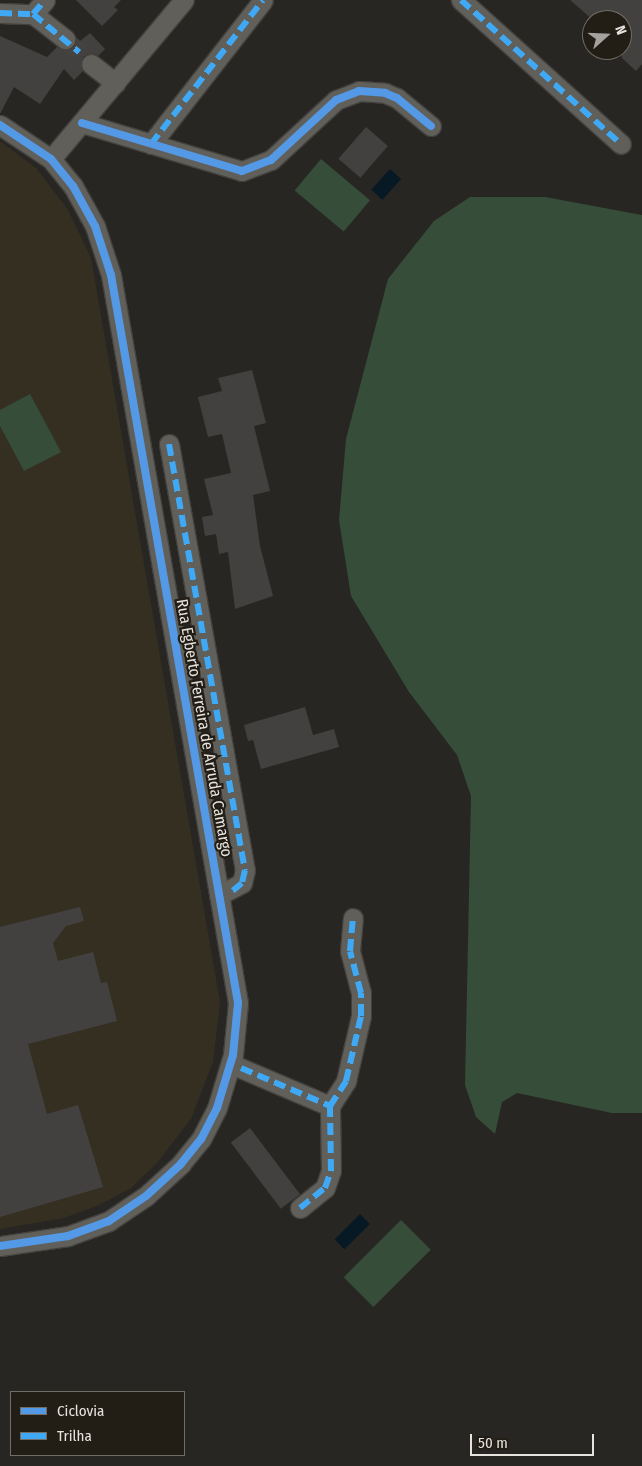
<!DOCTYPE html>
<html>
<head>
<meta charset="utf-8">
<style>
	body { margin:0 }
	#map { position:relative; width:642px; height:1466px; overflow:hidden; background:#282623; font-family:"Fira Sans Condensed",sans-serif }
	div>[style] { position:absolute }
	.built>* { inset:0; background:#352f22 }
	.green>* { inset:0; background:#364d39; transform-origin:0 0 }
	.water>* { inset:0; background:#061924; transform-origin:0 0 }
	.building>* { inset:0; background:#434140; transform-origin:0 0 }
	.minor-tunnel>* { height:19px; margin-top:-9.5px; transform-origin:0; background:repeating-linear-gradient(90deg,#45423f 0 19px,transparent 0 28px) }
	.roads { filter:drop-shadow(1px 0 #42413e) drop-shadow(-1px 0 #42413e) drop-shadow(0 1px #42413e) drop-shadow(0 -1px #42413e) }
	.minor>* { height:19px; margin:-9.5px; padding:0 9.5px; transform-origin:9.5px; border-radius:9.5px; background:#615f59 }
	.quiet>* { height:6px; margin-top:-3px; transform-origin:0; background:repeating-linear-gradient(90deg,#3fa9f5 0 12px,transparent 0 18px) }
	.cycleway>* { height:8px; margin:-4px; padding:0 4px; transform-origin:4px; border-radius:4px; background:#5399e6 }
	span { translate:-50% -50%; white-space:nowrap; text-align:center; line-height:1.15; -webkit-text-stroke:4.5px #221e16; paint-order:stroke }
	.street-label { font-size:16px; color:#e7e4df }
	.legend { position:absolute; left:10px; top:1391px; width:175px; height:65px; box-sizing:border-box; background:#221e16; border:1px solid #716d66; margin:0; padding:6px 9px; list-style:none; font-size:15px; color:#e7e4df }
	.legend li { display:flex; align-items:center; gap:10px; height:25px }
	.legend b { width:25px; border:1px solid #716d66 }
	.north { position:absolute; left:582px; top:10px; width:50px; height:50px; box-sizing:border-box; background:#221e16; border:1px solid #716d66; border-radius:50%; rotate:70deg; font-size:14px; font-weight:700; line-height:20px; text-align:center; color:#e7e4df }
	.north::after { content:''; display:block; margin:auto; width:18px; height:22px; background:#a4a29d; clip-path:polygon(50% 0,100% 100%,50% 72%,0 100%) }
	.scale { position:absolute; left:470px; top:1434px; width:124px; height:22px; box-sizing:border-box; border:2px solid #e7e4df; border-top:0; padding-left:6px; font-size:15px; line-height:18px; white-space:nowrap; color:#e7e4df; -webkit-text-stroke:4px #221e16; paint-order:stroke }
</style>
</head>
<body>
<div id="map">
	<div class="built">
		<div style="clip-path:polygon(0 141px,36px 168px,68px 210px,91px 258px,220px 1002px,213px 1062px,191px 1119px,157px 1163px,131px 1188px,99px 1205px,64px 1218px,0 1229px)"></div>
	</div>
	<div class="green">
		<div style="left:321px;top:159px;width:64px;height:41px;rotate:40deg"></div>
		<div style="clip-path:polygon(470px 197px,545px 197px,642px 215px,642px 1113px,612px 1113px,517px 1093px,502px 1102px,495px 1134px,476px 1117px,465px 1085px,471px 796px,457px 755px,409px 692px,351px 596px,339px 520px,346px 439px,388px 279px,434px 221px)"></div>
		<div style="clip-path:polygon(30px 394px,61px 452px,24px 471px,0 426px,0 410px)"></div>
		<div style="left:401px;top:1220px;width:42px;height:81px;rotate:45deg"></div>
	</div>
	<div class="water">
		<div style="left:390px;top:169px;width:15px;height:28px;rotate:42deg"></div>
		<div style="left:360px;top:1214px;width:14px;height:36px;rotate:45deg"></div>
	</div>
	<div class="building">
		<div style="clip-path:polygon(76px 0,121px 0,114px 7px,118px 10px,102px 26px)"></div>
		<div style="clip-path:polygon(570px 0,642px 0,642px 64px,636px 71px,622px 58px,622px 20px,610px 20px,602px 13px,593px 20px)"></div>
		<div style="clip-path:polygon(90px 33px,105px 49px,98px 56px,92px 53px,83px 57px,83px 71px,74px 80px,64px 69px,40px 104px,14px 87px,0 114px,0 36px,47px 57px,57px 47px,70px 49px)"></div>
		<div style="left:366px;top:127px;width:29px;height:42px;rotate:41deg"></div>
		<div style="clip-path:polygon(252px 370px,266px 423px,254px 426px,270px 491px,253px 495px,260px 546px,273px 596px,235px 609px,228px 552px,219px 554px,216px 534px,205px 536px,202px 517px,213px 515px,204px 479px,231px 473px,222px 434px,208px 437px,198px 397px,222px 391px,218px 378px)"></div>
		<div style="clip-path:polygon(305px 707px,313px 735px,334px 729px,339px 747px,261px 769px,253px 740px,248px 741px,244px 725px)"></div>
		<div style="clip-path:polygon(80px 907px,84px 921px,66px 926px,53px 943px,58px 961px,93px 952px,101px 983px,107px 982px,117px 1021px,28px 1044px,47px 1114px,78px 1105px,103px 1187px,0 1217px,0 927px)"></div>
		<div style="left:250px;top:1128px;width:83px;height:24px;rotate:53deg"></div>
	</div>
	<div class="minor-tunnel">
		<div style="left:65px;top:39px;width:36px;rotate:44deg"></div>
	</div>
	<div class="roads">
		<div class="minor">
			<div style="left:461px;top:0;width:215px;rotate:42deg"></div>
			<div style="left:0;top:13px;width:33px;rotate:2deg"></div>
			<div style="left:33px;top:14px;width:41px;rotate:38deg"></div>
			<div style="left:33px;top:14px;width:18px;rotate:-49deg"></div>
			<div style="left:91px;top:64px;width:31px;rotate:38deg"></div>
			<div style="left:82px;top:123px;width:167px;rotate:16.7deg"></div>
			<div style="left:242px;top:171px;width:31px;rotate:-21deg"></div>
			<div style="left:271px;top:160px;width:88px;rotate:-42.7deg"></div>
			<div style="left:336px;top:100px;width:25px;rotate:-21deg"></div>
			<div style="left:359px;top:91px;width:26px;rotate:4deg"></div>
			<div style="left:385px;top:93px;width:13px;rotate:23deg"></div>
			<div style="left:397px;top:98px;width:44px;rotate:39.5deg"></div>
			<div style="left:0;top:125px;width:61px;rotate:33.7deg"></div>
			<div style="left:51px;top:159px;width:35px;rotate:51deg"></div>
			<div style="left:73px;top:186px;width:46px;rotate:61.2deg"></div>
			<div style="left:95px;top:226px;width:52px;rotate:71.9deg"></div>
			<div style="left:111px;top:275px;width:739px;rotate:80.1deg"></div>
			<div style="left:238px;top:1003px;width:52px;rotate:95.5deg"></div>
			<div style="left:233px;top:1055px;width:55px;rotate:106.8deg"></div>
			<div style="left:217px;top:1108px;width:35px;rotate:117deg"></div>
			<div style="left:201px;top:1139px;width:32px;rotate:129deg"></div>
			<div style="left:181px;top:1164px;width:47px;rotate:137.6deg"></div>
			<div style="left:146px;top:1196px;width:45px;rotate:146deg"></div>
			<div style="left:109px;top:1221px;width:44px;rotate:159.9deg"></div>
			<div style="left:68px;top:1236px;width:69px;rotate:171.6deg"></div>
			<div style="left:151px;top:144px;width:182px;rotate:-52.1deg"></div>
			<div style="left:51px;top:159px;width:207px;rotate:-50.1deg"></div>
			<div style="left:169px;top:444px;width:433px;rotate:79.9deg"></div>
			<div style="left:245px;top:870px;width:13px;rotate:103deg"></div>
			<div style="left:242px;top:883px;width:26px;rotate:152deg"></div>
			<div style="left:231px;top:1064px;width:108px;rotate:23deg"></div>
			<div style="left:300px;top:1208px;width:32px;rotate:-39deg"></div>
			<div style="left:325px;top:1188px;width:18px;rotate:-71deg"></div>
			<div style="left:331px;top:1171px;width:65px;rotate:-90.9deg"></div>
			<div style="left:330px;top:1106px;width:30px;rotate:-57deg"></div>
			<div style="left:346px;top:1081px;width:67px;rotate:-77deg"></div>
			<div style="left:361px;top:1016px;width:23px;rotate:-90deg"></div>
			<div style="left:361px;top:993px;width:43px;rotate:-104.7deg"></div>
			<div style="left:350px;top:951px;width:33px;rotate:-85deg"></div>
		</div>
	</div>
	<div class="quiet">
		<div style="left:461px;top:0;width:215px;rotate:42deg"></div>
		<div style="left:0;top:13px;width:33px;rotate:2deg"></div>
		<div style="left:33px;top:14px;width:60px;rotate:39.6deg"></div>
		<div style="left:33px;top:14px;width:18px;rotate:-49deg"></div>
		<div style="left:151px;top:144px;width:182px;rotate:-52.1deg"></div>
		<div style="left:169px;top:444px;width:433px;rotate:79.9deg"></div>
		<div style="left:245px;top:870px;width:13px;rotate:103deg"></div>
		<div style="left:242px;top:883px;width:16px;rotate:140deg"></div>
		<div style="left:241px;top:1068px;width:97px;rotate:23.1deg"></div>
		<div style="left:300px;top:1208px;width:32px;rotate:-39deg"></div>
		<div style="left:325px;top:1188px;width:18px;rotate:-71deg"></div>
		<div style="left:331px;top:1171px;width:65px;rotate:-90.9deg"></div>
		<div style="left:330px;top:1106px;width:30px;rotate:-57deg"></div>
		<div style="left:346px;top:1081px;width:67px;rotate:-77deg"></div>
		<div style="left:361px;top:1016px;width:23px;rotate:-90deg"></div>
		<div style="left:361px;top:993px;width:43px;rotate:-104.7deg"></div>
		<div style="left:350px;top:951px;width:33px;rotate:-85deg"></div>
	</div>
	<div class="cycleway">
		<div style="left:82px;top:123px;width:167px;rotate:16.7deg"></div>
		<div style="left:242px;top:171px;width:31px;rotate:-21deg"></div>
		<div style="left:271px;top:160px;width:88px;rotate:-42.7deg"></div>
		<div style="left:336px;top:100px;width:25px;rotate:-21deg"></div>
		<div style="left:359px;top:91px;width:26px;rotate:4deg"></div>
		<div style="left:385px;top:93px;width:13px;rotate:23deg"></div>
		<div style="left:397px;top:98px;width:44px;rotate:39.5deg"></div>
		<div style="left:0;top:125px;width:61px;rotate:33.7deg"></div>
		<div style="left:51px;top:159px;width:35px;rotate:51deg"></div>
		<div style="left:73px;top:186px;width:46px;rotate:61.2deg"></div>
		<div style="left:95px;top:226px;width:52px;rotate:71.9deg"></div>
		<div style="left:111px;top:275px;width:739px;rotate:80.1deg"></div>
		<div style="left:238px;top:1003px;width:52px;rotate:95.5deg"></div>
		<div style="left:233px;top:1055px;width:55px;rotate:106.8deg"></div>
		<div style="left:217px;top:1108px;width:35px;rotate:117deg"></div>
		<div style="left:201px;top:1139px;width:32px;rotate:129deg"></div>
		<div style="left:181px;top:1164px;width:47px;rotate:137.6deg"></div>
		<div style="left:146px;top:1196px;width:45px;rotate:146deg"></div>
		<div style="left:109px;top:1221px;width:44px;rotate:159.9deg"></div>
		<div style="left:68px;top:1236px;width:69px;rotate:171.6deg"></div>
	</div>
	<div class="street-label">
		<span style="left:204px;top:728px;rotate:80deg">Rua Egberto Ferreira de Arruda Camargo</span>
	</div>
	<ul class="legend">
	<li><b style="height:6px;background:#5399e6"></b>Ciclovia</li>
	<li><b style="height:6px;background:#3fa9f5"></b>Trilha</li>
	</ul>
	<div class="north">N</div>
	<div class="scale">50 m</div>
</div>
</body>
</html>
